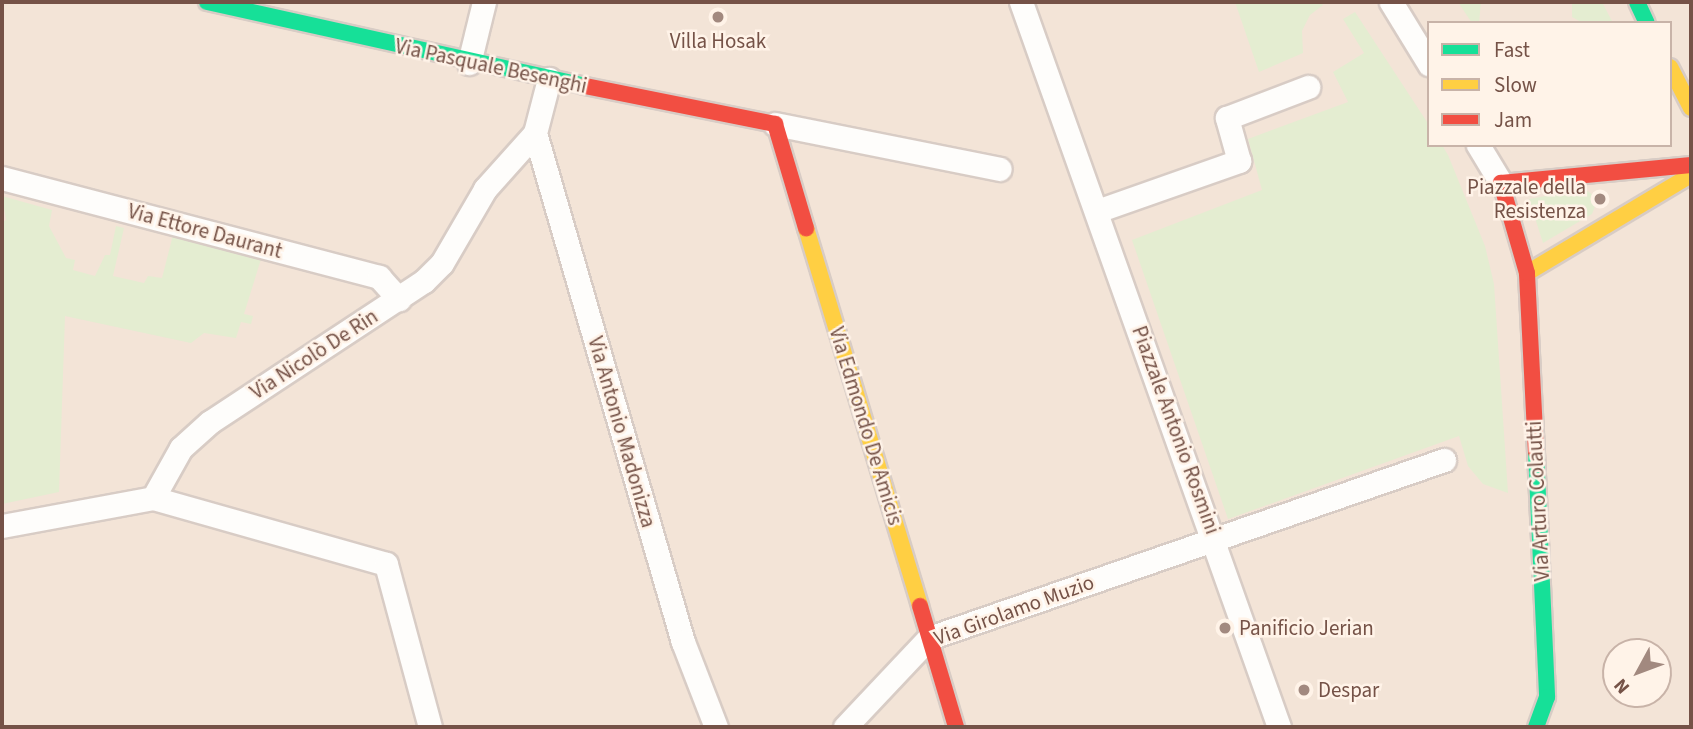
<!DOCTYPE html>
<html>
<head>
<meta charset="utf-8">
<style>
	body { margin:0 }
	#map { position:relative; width:1693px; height:729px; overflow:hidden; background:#f7efe7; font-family:"Source Sans 3",sans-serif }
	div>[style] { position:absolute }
	.residential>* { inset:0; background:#f3e4d7 }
	.green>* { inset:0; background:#e4edd1 }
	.roads { filter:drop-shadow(2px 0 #d8ccc5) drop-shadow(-2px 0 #d8ccc5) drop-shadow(0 2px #d8ccc5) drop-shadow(0 -2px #d8ccc5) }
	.street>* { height:23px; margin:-11.5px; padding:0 11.5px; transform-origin:11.5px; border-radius:11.5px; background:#fefdfb }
	.fast>* { height:16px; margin:-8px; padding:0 8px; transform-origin:8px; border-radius:8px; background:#16e098 }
	.slow>* { height:16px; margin:-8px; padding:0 8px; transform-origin:8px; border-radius:8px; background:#ffcf43 }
	.jam>* { height:16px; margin:-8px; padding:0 8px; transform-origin:8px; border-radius:8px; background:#f24e42 }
	.dots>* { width:19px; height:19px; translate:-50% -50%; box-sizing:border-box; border:4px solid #fff3e8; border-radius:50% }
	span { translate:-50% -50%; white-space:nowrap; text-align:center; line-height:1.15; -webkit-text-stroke:5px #fff3e8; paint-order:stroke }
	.poi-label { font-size:21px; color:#755247 }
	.right { translate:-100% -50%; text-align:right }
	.left { translate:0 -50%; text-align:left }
	.street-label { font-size:21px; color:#755247 }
	.frame { position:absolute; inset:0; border:4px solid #755247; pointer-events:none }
	.legend { position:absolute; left:1427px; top:21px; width:245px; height:126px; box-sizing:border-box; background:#fff3e8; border:2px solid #c8b3a8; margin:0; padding:9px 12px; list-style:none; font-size:21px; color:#755247 }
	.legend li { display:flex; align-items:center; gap:14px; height:35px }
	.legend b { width:35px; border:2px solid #c8b3a8 }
	.north { position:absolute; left:1602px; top:638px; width:70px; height:70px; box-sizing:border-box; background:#fff3e8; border:2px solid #c8b3a8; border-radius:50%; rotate:229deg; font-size:19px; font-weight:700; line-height:28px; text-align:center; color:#755247 }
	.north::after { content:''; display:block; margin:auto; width:24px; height:32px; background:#a2897f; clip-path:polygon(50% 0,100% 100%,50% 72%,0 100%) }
</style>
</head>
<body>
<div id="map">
	<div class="residential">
		<div style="clip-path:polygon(evenodd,2px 2px,1691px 2px,1691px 727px,2px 727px,2px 2px,1429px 23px,1670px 23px,1670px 145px,1429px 145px,1429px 23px,2px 2px,1616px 652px,1658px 652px,1658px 694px,1616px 694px,1616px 652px)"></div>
	</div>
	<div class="green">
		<div style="clip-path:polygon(1235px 2px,1320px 2px,1323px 5px,1310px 15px,1302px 31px,1303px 53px,1259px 72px)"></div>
		<div style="clip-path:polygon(1458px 2px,1481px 2px,1479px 23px,1472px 23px)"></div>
		<div style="clip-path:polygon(1572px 2px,1602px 2px,1613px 23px,1583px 23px,1572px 17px)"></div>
		<div style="clip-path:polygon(1355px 12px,1429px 125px,1429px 145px,1442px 145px,1448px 155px,1485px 246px,1494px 284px,1508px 493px,1483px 484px,1468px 466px,1459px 436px,1228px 519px,1132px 240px,1262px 190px,1248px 139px,1348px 102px,1333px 72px,1364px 53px,1343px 19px)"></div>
		<div style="clip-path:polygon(1585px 189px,1598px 199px,1592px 214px,1543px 243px,1529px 199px)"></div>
		<div style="clip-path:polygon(2px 196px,52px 210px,49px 226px,66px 258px,75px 260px,73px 270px,95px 276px,105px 255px,110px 255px,116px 226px,124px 228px,113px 276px,144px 283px,148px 276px,162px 278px,173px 235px,262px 256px,244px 314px,253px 316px,251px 324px,241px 322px,236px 338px,204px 333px,191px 343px,65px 316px,59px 492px,2px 504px,2px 222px,6px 220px)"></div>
	</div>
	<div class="roads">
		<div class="street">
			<div style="left:1021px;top:2px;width:770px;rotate:70.41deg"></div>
			<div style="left:1391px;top:2px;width:73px;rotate:58.5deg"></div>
			<div style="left:469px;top:63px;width:63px;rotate:-76.2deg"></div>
			<div style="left:775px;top:124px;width:229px;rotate:11.3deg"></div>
			<div style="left:535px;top:133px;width:530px;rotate:73.79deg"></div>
			<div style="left:683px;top:642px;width:91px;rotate:68.8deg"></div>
			<div style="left:1478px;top:145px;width:44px;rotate:58.8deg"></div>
			<div style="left:2px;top:178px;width:390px;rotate:14.7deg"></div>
			<div style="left:379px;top:277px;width:30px;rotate:48deg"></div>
			<div style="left:1097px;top:211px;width:151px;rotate:-19.4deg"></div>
			<div style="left:1239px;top:161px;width:45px;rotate:-105.6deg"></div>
			<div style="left:1227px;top:118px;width:87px;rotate:-20.9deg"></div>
			<div style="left:153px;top:498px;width:242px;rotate:15.8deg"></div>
			<div style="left:386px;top:564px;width:169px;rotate:74.9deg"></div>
			<div style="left:2px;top:526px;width:154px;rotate:-10.5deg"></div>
			<div style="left:153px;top:498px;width:57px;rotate:-60.8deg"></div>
			<div style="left:181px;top:448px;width:39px;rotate:-42deg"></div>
			<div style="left:210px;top:422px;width:256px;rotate:-33.4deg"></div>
			<div style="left:424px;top:281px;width:25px;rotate:-45deg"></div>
			<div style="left:442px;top:263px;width:86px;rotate:-59.8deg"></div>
			<div style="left:485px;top:189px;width:75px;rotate:-48.2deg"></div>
			<div style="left:535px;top:133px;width:56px;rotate:-75.5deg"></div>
			<div style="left:845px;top:727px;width:122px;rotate:-46.7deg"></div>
			<div style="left:929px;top:638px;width:545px;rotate:-19.07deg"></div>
		</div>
		<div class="fast">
			<div style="left:207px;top:2px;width:387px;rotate:12.5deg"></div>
			<div style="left:1637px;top:2px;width:23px;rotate:65deg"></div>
			<div style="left:1536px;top:452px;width:245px;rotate:87.4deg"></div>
			<div style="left:1547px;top:697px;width:32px;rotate:110deg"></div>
		</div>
		<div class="slow">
			<div style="left:1670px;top:67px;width:46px;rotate:62.9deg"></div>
			<div style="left:806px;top:228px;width:395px;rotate:73.2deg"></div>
			<div style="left:1527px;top:273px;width:191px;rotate:-30.9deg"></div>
		</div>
		<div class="jam">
			<div style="left:585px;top:86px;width:194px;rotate:11.3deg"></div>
			<div style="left:775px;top:124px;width:109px;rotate:73.4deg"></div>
			<div style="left:1536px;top:452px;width:179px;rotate:-92.9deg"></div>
			<div style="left:1527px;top:273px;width:94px;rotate:-106.1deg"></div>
			<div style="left:1501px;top:183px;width:191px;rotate:-5.4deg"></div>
			<div style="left:920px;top:606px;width:126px;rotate:73.4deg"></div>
		</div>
	</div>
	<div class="dots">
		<div style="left:718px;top:17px;background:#a2897f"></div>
		<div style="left:1600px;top:199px;background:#a2897f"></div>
		<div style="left:1225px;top:628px;background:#a2897f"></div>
		<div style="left:1304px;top:690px;background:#a2897f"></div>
	</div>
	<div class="poi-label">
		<span style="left:718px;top:41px">Villa Hosak</span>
		<span class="right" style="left:1586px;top:199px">Piazzale della<br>Resistenza</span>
		<span class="left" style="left:1239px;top:628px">Panificio Jerian</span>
		<span class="left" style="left:1318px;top:690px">Despar</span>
	</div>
	<div class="street-label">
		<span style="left:491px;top:66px;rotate:12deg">Via Pasquale Besenghi</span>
		<span style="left:205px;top:231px;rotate:15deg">Via Ettore Daurant</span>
		<span style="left:314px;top:354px;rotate:-33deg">Via Nicolò De Rin</span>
		<span style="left:866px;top:426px;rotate:73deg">Via Edmondo De Amicis</span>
		<span style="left:1176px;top:430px;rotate:70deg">Piazzale Antonio Rosmini</span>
		<span style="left:622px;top:432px;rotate:74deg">Via Antonio Madonizza</span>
		<span style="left:1538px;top:501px;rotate:-93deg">Via Arturo Colautti</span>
		<span style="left:1014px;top:610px;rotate:-20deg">Via Girolamo Muzio</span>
	</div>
	<div class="frame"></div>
	<ul class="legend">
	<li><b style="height:9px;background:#16e098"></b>Fast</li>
	<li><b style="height:9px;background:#ffcf43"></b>Slow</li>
	<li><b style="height:9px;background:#f24e42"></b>Jam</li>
	</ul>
	<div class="north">N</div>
</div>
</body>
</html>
